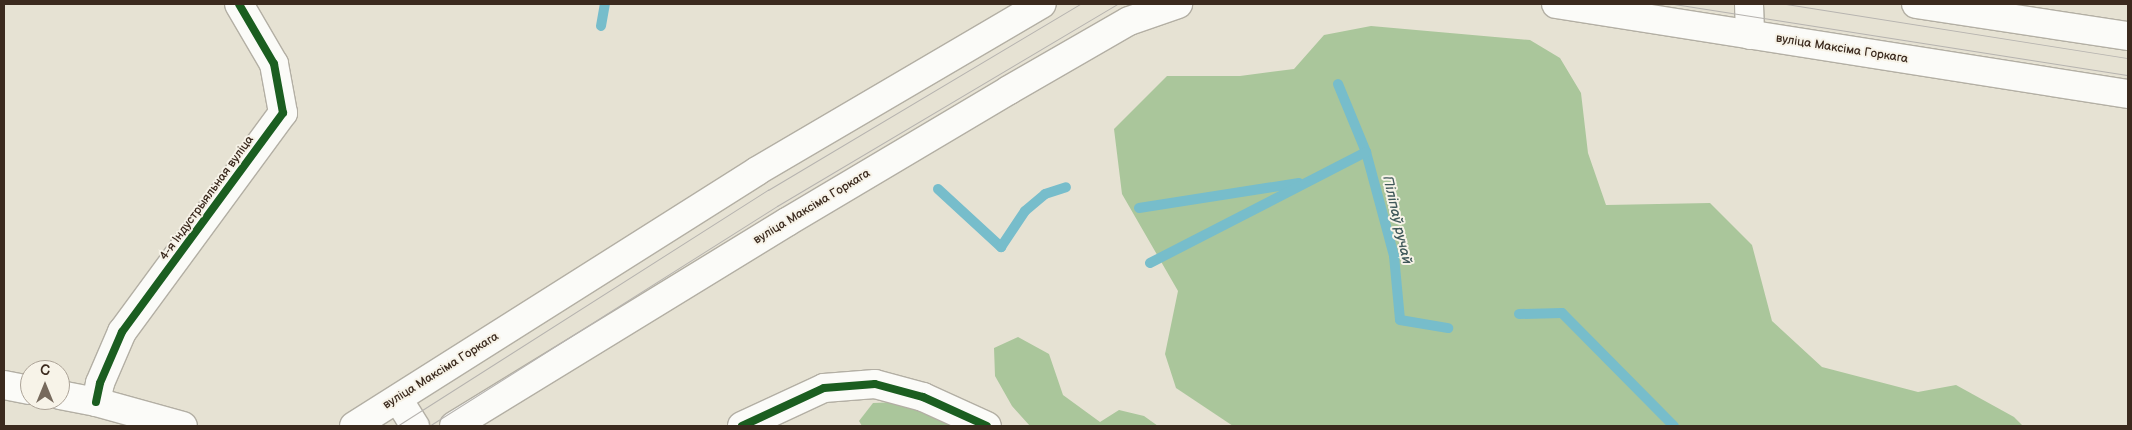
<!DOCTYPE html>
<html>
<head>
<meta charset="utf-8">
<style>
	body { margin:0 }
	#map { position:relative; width:2132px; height:430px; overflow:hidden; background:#e6e2d3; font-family:"Balsamiq Sans",sans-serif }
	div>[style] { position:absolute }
	.forest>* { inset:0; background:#aac69b }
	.stream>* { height:10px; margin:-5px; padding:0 5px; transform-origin:5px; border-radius:5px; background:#77bdcb }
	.roads { filter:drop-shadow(1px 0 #b3afa4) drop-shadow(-1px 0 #b3afa4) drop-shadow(0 1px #b3afa4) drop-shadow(0 -1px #b3afa4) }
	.street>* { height:28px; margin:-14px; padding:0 14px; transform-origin:14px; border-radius:14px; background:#fbfbf8 }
	.secondary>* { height:28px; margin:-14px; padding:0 14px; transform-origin:14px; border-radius:14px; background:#fbfbf8 }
	.tram>* { height:1px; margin:-0.5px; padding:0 0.5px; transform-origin:0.5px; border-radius:0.5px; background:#b6b3af }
	.cycleway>* { height:8px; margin:-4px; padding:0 4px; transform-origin:4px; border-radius:4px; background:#1b5e20 }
	span { translate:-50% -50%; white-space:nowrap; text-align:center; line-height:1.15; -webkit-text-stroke:4px #f7f3e8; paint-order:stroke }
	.street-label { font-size:12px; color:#3b2a1e }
	.water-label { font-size:14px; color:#40585a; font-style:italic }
	.frame { position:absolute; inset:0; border:5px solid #3b2a1e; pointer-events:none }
	.north { position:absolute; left:20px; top:360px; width:50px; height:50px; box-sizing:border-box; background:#f7f3e8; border:1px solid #aca397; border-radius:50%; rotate:0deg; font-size:14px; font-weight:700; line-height:20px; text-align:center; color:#3b2a1e }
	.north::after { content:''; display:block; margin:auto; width:18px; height:22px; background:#776a5d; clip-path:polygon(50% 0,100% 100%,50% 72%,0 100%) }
</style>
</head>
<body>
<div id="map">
	<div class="forest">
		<div style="clip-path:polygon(1371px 26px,1530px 40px,1560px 58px,1581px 93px,1588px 153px,1606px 205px,1710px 203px,1752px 245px,1772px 321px,1822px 367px,1918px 392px,1956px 385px,2014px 417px,2023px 426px,1233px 426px,1176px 388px,1165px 354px,1178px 291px,1122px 194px,1114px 129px,1167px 76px,1240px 76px,1294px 69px,1324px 35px)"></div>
		<div style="clip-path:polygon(1018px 337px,1049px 354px,1063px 395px,1100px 422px,1119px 410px,1144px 416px,1158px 426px,1030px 426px,1012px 406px,995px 376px,994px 348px)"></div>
		<div style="clip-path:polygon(898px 402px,943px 421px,954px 426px,862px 426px,859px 421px,873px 403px)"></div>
	</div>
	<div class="stream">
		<div style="left:601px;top:26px;width:22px;rotate:-80deg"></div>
		<div style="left:1338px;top:84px;width:74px;rotate:67.6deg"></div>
		<div style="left:1366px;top:152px;width:108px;rotate:74.9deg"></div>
		<div style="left:1394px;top:256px;width:64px;rotate:84.6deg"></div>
		<div style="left:1400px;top:320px;width:49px;rotate:9.5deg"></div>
		<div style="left:938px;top:189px;width:86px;rotate:42.6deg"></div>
		<div style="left:1001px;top:247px;width:43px;rotate:-56.3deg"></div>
		<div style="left:1025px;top:211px;width:26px;rotate:-40deg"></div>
		<div style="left:1045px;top:194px;width:22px;rotate:-18deg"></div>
		<div style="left:1139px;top:208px;width:162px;rotate:-8.9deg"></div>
		<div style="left:1150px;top:263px;width:243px;rotate:-27.2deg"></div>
		<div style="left:1519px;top:314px;width:43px;rotate:-1.3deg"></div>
		<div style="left:1562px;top:313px;width:159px;rotate:45.3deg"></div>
	</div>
	<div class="roads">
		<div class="street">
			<div style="left:1749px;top:4px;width:31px;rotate:88deg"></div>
			<div style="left:4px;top:385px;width:26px;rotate:11deg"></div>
			<div style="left:60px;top:395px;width:37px;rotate:11deg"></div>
			<div style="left:96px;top:402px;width:90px;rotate:15.4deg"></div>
			<div style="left:398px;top:399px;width:32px;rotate:58deg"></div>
			<div style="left:96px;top:402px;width:19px;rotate:-78deg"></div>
			<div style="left:100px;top:383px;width:56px;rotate:-66.7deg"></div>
			<div style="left:122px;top:332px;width:272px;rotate:-53.7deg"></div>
			<div style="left:283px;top:113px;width:50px;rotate:-100.4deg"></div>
			<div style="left:274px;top:64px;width:69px;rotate:-120.3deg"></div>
			<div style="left:742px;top:426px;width:90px;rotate:-24.9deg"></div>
			<div style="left:824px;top:388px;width:51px;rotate:-4.5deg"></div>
			<div style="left:875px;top:384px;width:50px;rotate:15.2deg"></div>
			<div style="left:923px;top:397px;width:70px;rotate:24.4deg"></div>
		</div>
		<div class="secondary">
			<div style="left:1556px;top:4px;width:579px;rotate:8.94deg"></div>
			<div style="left:1916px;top:4px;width:214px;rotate:8.6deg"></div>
			<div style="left:354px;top:426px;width:477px;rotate:-32.3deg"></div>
			<div style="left:757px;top:171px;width:330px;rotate:-30.4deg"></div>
			<div style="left:454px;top:426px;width:391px;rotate:-31.5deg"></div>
			<div style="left:787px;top:222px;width:258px;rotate:-30.7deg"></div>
			<div style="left:1009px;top:90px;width:138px;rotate:-29.9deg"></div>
			<div style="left:1129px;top:21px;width:52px;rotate:-19.1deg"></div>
		</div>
	</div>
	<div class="tram">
		<div style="left:1674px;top:4px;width:460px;rotate:8.9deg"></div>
		<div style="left:1786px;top:4px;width:346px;rotate:9deg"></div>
		<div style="left:397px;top:426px;width:440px;rotate:-32.5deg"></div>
		<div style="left:768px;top:190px;width:363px;rotate:-30.8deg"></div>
		<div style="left:429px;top:426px;width:412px;rotate:-32.3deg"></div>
		<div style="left:777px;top:206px;width:395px;rotate:-30.7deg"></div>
	</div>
	<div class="cycleway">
		<div style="left:96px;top:402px;width:19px;rotate:-78deg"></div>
		<div style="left:100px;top:383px;width:56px;rotate:-66.7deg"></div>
		<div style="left:122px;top:332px;width:272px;rotate:-53.7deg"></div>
		<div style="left:283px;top:113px;width:50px;rotate:-100.4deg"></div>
		<div style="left:274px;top:64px;width:69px;rotate:-120.3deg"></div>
		<div style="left:742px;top:426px;width:90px;rotate:-24.9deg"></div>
		<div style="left:824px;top:388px;width:51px;rotate:-4.5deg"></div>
		<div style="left:875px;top:384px;width:50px;rotate:15.2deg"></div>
		<div style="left:923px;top:397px;width:70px;rotate:24.4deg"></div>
	</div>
	<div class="street-label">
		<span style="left:1842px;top:49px;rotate:9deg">вуліца Максіма Горкага</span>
		<span style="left:207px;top:198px;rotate:-54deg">4-я Індустрыяльная вуліца</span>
		<span style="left:812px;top:207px;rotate:-31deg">вуліца Максіма Горкага</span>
		<span style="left:441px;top:371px;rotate:-32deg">вуліца Максіма Горкага</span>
	</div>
	<div class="water-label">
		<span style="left:1397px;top:220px;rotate:77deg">Піліпаў ручай</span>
	</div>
	<div class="frame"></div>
	<div class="north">С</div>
</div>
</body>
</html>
